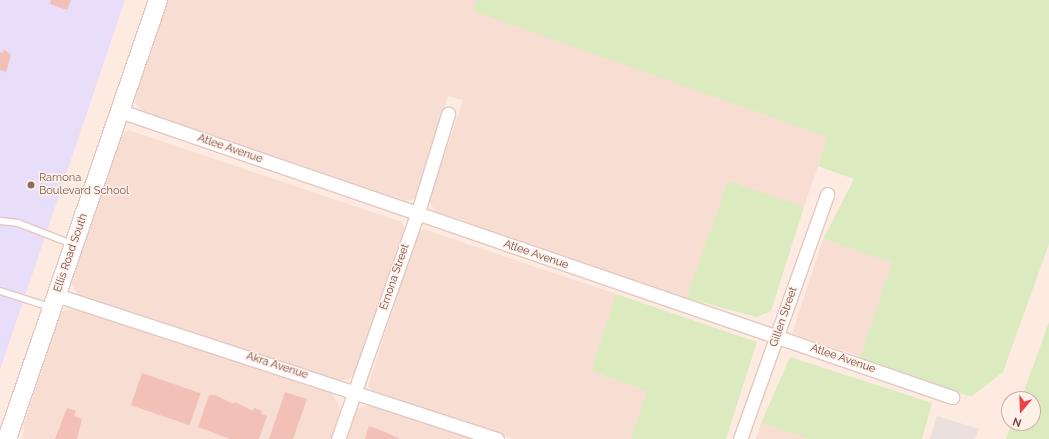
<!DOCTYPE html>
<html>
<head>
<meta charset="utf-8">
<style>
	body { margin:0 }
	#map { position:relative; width:1049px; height:439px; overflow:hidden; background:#fdebe1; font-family:Raleway,sans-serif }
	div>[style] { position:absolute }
	.residential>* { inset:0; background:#f7ddd2; transform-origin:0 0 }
	.industrial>* { inset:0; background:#ebe0dd }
	.education>* { inset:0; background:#e8def9 }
	.green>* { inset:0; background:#dcebbf }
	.building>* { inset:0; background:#f3c0b8; transform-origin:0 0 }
	.roads { filter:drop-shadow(1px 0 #e3c7c0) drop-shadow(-1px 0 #e3c7c0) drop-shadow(0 1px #e3c7c0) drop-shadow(0 -1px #e3c7c0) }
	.lane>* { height:6px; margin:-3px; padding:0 3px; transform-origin:3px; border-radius:3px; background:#fff }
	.street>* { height:13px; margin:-6.5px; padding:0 6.5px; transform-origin:6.5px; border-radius:6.5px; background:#fff }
	.secondary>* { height:18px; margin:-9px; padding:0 9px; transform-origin:9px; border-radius:9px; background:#fff }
	.dots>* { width:11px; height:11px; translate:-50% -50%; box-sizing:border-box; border:2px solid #fff0e8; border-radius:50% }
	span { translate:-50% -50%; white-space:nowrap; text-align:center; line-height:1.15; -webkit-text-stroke:3px #fff0e8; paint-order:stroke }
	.street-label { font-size:11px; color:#754c47 }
	.education-label { font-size:11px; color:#785e54 }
	.left { translate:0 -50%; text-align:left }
	.north { position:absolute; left:1001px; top:391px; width:40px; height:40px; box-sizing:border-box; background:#fff0e8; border:1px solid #c8aea8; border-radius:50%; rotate:199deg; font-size:11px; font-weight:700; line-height:16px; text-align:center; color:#754c47 }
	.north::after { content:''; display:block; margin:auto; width:14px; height:18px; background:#ec4147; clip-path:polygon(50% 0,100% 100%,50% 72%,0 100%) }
</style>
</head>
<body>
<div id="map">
	<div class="residential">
		<div style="clip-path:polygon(167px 0,477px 0,474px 11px,828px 137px,804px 207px,728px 182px,686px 298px,435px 211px,429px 201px,463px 100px,448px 96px,416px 198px,406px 201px,143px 112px,136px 104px,134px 93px)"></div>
		<div style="clip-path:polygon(128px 130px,402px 222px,405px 231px,357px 370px,349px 379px,336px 381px,78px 295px,70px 281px,120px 138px)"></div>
		<div style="clip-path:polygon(423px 229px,616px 294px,591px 371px,647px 391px,631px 439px,513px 439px,375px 393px,368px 386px,417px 235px)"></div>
		<div style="left:823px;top:239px;width:73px;height:100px;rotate:18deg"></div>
		<div style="clip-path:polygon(78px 309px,331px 393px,338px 402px,341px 416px,333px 439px,23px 439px,24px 424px,61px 311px)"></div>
		<div style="clip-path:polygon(371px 404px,479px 439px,347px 439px,357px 409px)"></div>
		<div style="clip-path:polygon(761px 423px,808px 439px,756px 439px)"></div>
	</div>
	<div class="industrial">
		<div style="clip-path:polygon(937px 416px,979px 429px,975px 439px,930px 439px)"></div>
	</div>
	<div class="education">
		<div style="clip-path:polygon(0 0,125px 0,0 370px)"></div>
	</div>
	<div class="green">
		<div style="clip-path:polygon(477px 0,1049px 0,1049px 244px,1003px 372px,971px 397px,860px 358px,892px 262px,823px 239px,854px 179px,818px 166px,827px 137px,473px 11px)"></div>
		<div style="clip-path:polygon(728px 181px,804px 207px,771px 311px,756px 317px,686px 298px)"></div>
		<div style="clip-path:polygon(616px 294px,757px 342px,726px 439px,631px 439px,647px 391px,591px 371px)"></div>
		<div style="clip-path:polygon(1049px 322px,1049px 439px,1006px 439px,1012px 423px,1033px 423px,1033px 399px,1021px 399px)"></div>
		<div style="clip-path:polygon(790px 357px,932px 403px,922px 439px,808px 439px,761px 423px)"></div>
	</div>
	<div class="building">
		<div style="clip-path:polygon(51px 0,71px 0,67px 10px,50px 4px)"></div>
		<div style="clip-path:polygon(4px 49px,11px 55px,6px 72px,0 70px,0 52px,3px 53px)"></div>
		<div style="left:142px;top:373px;width:62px;height:34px;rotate:19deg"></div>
		<div style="clip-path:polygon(285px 392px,307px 399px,293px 439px,269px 439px)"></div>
		<div style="clip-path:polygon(209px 395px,215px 395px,234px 404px,235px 402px,253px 411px,254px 408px,262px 411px,261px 414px,267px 416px,259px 439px,230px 439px,198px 427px)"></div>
		<div style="clip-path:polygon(67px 408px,76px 411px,74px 416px,82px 419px,77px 439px,55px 439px)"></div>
		<div style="clip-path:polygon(369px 426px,385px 432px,400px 439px,365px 439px)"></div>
	</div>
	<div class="roads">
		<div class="lane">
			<div style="left:0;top:221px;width:18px;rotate:6deg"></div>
			<div style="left:18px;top:223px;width:58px;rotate:21.3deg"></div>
			<div style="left:0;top:291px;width:52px;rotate:17.7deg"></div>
		</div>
		<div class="street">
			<div style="left:120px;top:111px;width:880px;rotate:18.97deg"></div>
			<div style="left:56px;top:295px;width:464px;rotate:18.1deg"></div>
			<div style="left:338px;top:439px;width:238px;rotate:-70.6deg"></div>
			<div style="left:417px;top:215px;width:106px;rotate:-72.9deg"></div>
			<div style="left:740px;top:439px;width:260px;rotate:-70.4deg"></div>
		</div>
		<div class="secondary">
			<div style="left:7px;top:439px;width:464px;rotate:-71deg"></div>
		</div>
	</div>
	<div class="dots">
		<div style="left:31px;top:185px;background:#8d6e63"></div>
	</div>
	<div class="street-label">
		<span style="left:230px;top:149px;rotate:19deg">Atlee Avenue</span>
		<span style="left:71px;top:253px;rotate:-71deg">Ellis Road South</span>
		<span style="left:536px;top:255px;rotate:19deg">Atlee Avenue</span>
		<span style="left:395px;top:277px;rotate:-71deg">Ernona Street</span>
		<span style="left:784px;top:317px;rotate:-71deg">Gillen Street</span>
		<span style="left:843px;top:359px;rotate:19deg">Atlee Avenue</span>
		<span style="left:277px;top:366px;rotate:18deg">Akra Avenue</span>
	</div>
	<div class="education-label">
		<span class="left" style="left:39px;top:185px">Ramona<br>Boulevard School</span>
	</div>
	<div class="north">N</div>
</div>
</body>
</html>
